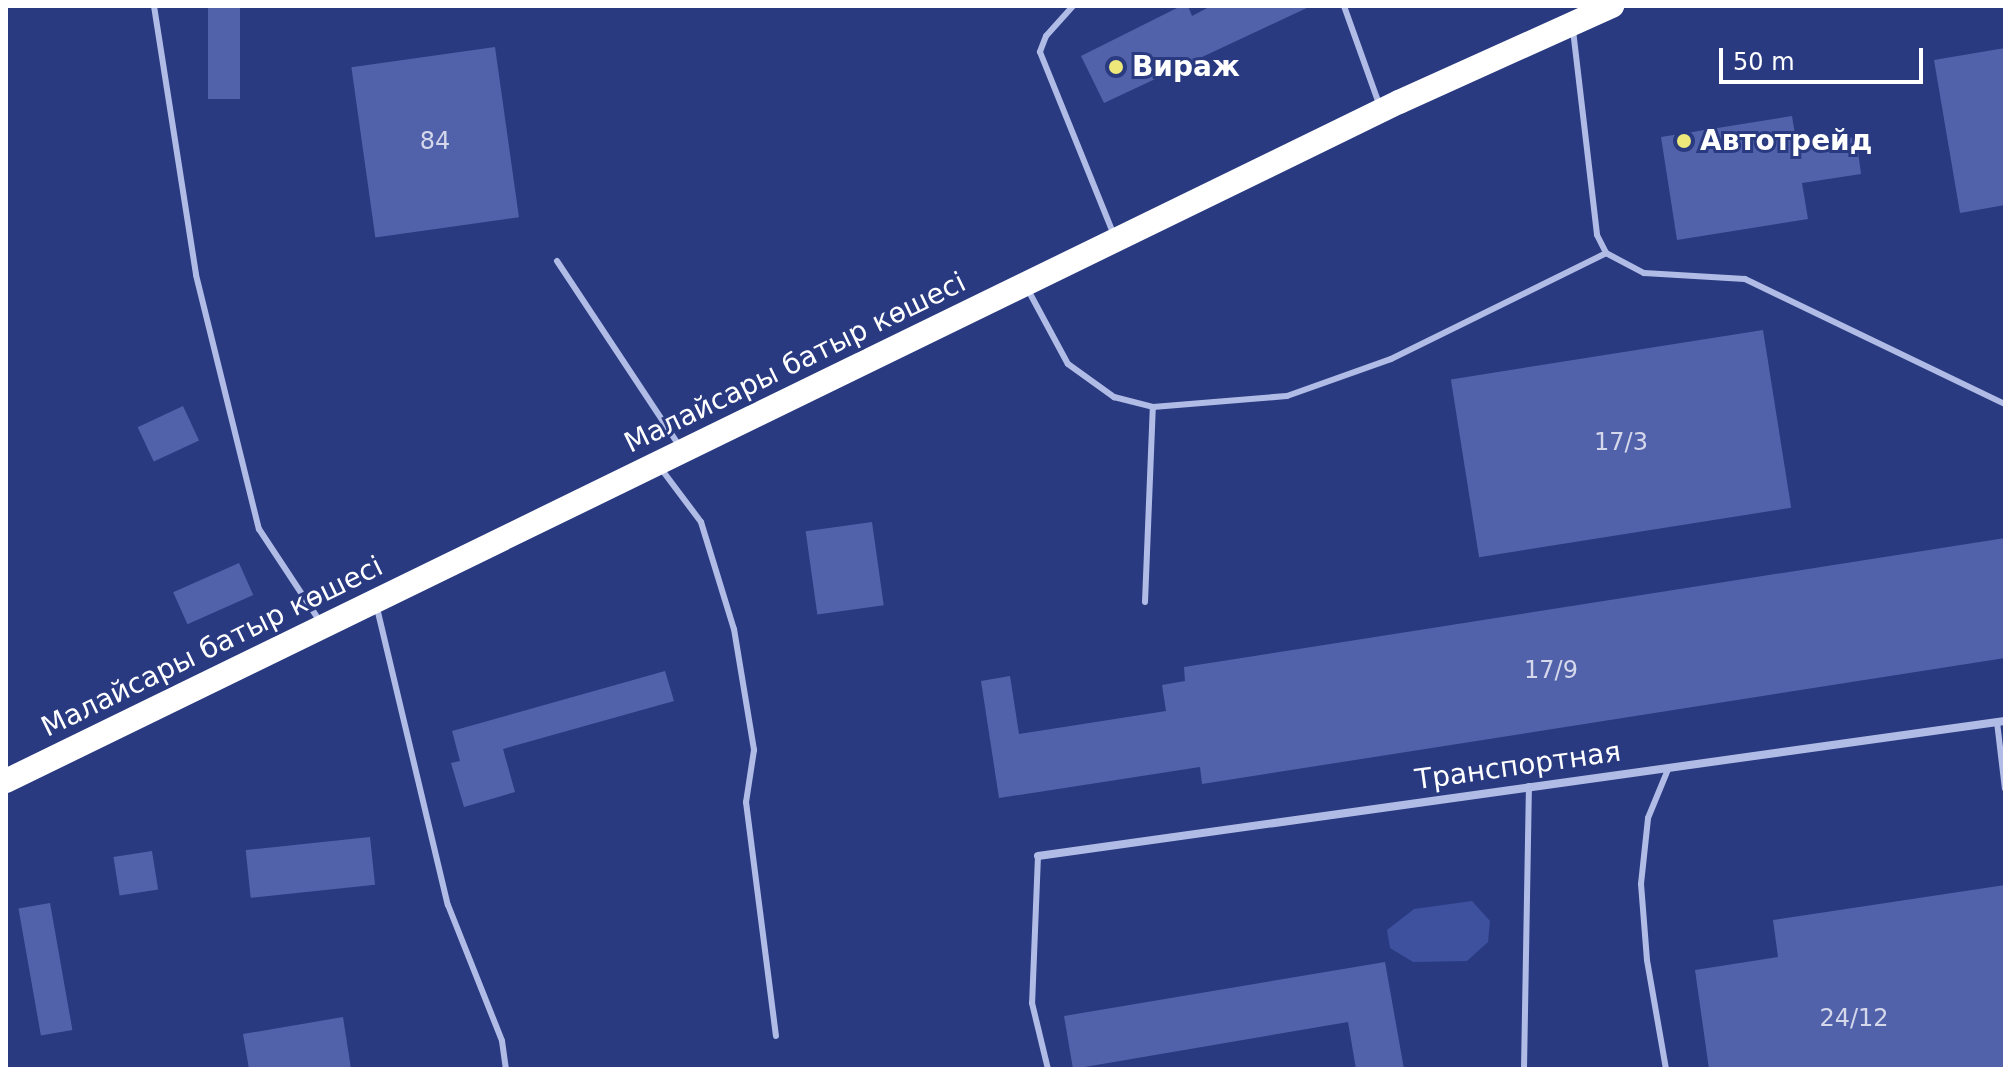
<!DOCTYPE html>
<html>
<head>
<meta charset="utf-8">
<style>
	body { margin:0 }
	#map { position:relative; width:2011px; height:1075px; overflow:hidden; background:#293a81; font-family:"DejaVu Sans",sans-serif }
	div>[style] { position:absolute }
	.green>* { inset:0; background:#3e519f }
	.building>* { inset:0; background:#5262aa; transform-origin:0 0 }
	.lane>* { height:6px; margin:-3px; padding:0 3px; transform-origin:3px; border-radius:3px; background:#b1bce6 }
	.street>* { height:8px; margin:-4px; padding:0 4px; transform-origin:4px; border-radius:4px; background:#b1bce6 }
	.highway>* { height:24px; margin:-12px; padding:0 12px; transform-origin:12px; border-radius:12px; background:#fff }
	.dots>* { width:22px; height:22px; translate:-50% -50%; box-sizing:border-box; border:4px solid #293a81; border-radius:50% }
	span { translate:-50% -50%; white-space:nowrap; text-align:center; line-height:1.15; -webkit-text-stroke:6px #293a81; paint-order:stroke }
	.number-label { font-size:24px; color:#d4d8ea }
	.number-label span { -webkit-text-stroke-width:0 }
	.poi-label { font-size:28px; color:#fff; font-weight:700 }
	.left { translate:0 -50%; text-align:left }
	.street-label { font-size:28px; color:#fff }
	.frame { position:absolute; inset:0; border:8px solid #fff; pointer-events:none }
	.scale { position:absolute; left:1719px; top:48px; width:204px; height:36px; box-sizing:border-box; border:4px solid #fff; border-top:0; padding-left:10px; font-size:24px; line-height:28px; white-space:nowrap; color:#fff; -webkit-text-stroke:6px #293a81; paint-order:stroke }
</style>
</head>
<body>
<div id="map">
	<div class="green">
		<div style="clip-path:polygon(1472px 901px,1490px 921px,1488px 942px,1467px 961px,1413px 962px,1390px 948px,1387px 930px,1414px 909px)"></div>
	</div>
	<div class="building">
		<div style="left:208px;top:6px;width:32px;height:93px"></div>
		<div style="clip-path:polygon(1181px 6px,1188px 6px,1192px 16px,1211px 6px,1311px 6px,1104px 103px,1081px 56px)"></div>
		<div style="left:495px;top:47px;width:172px;height:145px;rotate:82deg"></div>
		<div style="clip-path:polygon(2005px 48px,2005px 205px,1960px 213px,1934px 60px)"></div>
		<div style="clip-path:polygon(1792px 116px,1797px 146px,1856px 137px,1861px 174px,1802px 183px,1808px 219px,1677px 240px,1661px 137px)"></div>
		<div style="left:1763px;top:330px;width:180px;height:316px;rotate:81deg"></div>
		<div style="left:183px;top:406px;width:38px;height:50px;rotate:65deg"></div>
		<div style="left:872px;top:522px;width:84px;height:67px;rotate:82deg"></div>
		<div style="clip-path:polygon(2005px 538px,2005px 658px,1202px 784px,1200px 767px,999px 798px,981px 681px,1010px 676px,1019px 734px,1166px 711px,1162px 685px,1185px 681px,1184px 667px)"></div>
		<div style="left:239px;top:563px;width:35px;height:72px;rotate:66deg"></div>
		<div style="clip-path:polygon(665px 671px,674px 701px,503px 749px,515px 792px,464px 807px,451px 763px,460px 761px,452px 731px)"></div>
		<div style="left:370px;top:837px;width:48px;height:125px;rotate:84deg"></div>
		<div style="left:152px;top:851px;width:39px;height:39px;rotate:81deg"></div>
		<div style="clip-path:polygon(2005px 885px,2005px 1069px,1709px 1069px,1695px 970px,1778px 957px,1773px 920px)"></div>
		<div style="left:50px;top:903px;width:129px;height:32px;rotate:80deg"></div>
		<div style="clip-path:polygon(1385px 962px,1404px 1069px,1356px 1069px,1348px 1022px,1073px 1069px,1064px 1016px)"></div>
		<div style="clip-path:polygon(343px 1017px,351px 1069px,249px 1069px,243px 1034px)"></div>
	</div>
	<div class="lane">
		<div style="left:154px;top:6px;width:272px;rotate:81.1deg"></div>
		<div style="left:196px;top:275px;width:262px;rotate:76.1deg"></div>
		<div style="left:259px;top:529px;width:109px;rotate:56.6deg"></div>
		<div style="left:1073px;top:6px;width:40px;rotate:132deg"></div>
		<div style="left:1046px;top:36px;width:17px;rotate:111deg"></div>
		<div style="left:1040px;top:52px;width:195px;rotate:68deg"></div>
		<div style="left:1344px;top:6px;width:104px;rotate:70.3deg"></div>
		<div style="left:1573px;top:30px;width:206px;rotate:83.3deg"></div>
		<div style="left:1597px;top:235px;width:20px;rotate:63deg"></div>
		<div style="left:1606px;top:253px;width:43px;rotate:27.8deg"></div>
		<div style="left:1644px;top:273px;width:101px;rotate:3.4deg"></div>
		<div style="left:1745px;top:279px;width:288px;rotate:25.7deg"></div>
		<div style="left:557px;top:261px;width:221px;rotate:56.5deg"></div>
		<div style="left:1027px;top:288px;width:86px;rotate:61.7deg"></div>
		<div style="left:1068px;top:364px;width:57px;rotate:35.7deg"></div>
		<div style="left:1114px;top:397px;width:40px;rotate:14.4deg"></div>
		<div style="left:1153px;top:407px;width:134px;rotate:-4.7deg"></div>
		<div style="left:1287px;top:396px;width:110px;rotate:-19.6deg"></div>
		<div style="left:1391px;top:359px;width:240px;rotate:-26.2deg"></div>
		<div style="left:662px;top:470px;width:65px;rotate:53.1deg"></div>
		<div style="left:701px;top:522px;width:112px;rotate:72.9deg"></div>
		<div style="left:734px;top:629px;width:123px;rotate:80.6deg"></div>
		<div style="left:754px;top:750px;width:53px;rotate:98.7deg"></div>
		<div style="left:746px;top:802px;width:236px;rotate:82.7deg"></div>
		<div style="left:1145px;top:602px;width:195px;rotate:-87.7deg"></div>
		<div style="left:377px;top:608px;width:305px;rotate:76.6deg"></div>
		<div style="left:448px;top:905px;width:146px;rotate:68.3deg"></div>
		<div style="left:502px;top:1041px;width:28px;rotate:82deg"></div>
		<div style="left:1997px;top:722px;width:67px;rotate:83.2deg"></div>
		<div style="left:1038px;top:856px;width:147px;rotate:92.3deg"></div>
		<div style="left:1032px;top:1003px;width:68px;rotate:76.4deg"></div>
		<div style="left:1524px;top:1069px;width:283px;rotate:-89deg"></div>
		<div style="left:1666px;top:1069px;width:111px;rotate:-99.9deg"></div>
		<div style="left:1647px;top:960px;width:76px;rotate:-94.5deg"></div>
		<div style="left:1641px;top:884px;width:66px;rotate:-83.9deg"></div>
		<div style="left:1648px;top:818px;width:55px;rotate:-67.6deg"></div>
	</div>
	<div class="street">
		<div style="left:1038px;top:856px;width:976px;rotate:-7.95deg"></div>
	</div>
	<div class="highway">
		<div style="left:6px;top:781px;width:1550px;rotate:-25.99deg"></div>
		<div style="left:1399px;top:102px;width:234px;rotate:-24.3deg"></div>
	</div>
	<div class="dots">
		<div style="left:1116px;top:67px;background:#ede879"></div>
		<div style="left:1684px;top:141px;background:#ede879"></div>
	</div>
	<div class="number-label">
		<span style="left:435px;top:142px">84</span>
		<span style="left:1621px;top:443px">17/3</span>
		<span style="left:1551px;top:671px">17/9</span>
		<span style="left:1854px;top:1019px">24/12</span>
	</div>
	<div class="poi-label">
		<span class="left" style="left:1132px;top:67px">Вираж</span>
		<span class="left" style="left:1700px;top:141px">Автотрейд</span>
	</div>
	<div class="street-label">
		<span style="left:795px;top:363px;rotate:-26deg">Малайсары батыр көшесі</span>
		<span style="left:212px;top:647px;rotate:-26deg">Малайсары батыр көшесі</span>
		<span style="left:1518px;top:766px;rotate:-8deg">Транспортная</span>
	</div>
	<div class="frame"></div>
	<div class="scale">50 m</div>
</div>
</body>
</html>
